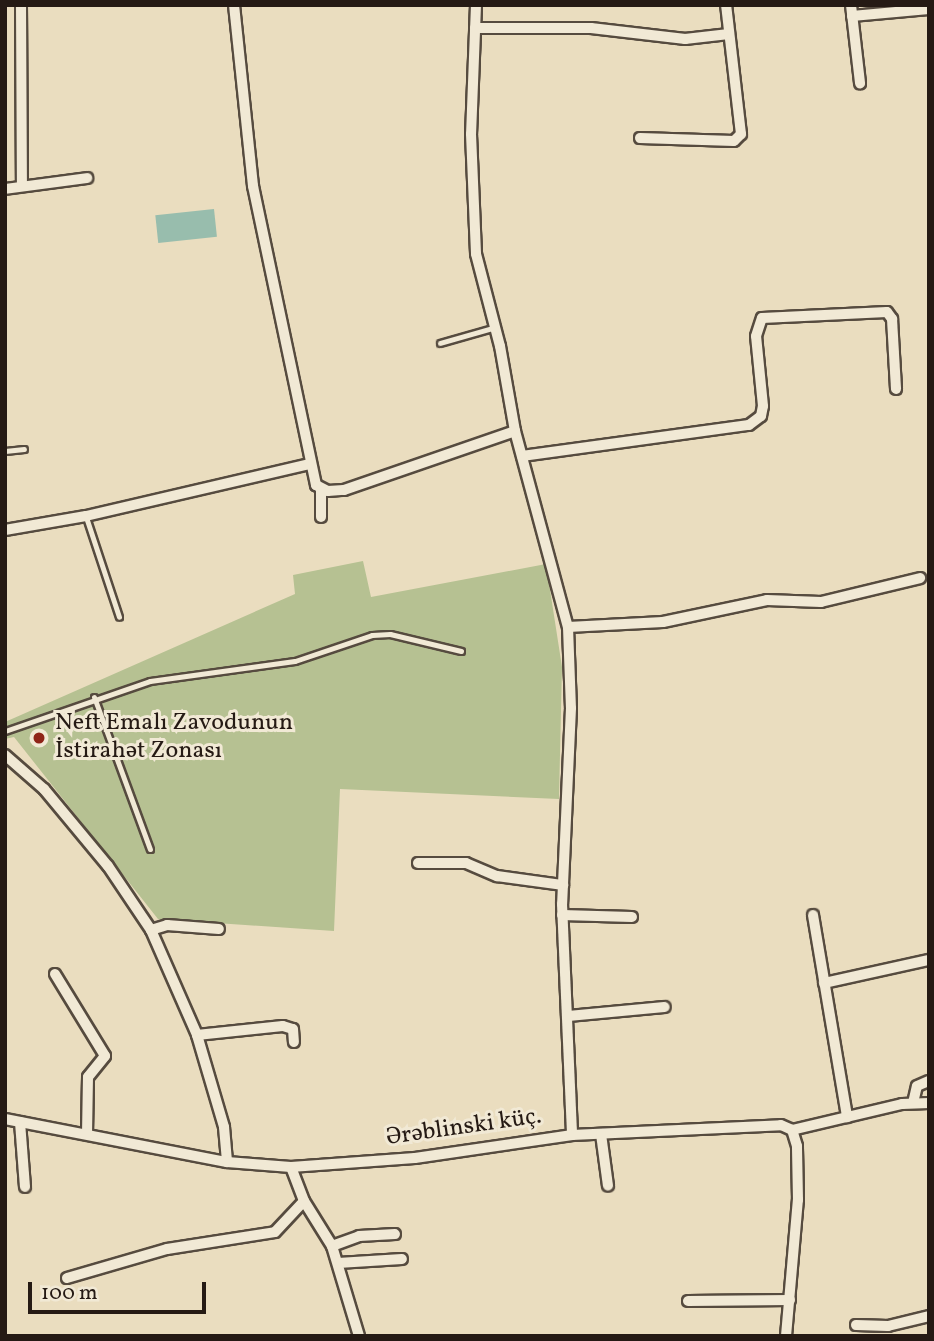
<!DOCTYPE html>
<html>
<head>
<meta charset="utf-8">
<style>
	body { margin:0 }
	#map { position:relative; width:934px; height:1341px; overflow:hidden; background:#eaddbf; font-family:Vollkorn,serif }
	div>[style] { position:absolute }
	.green>* { inset:0; background:#b6c192 }
	.water>* { inset:0; background:#98bdad; transform-origin:0 0 }
	.roads { filter:drop-shadow(2px 0 #564b3f) drop-shadow(-2px 0 #564b3f) drop-shadow(0 2px #564b3f) drop-shadow(0 -2px #564b3f) }
	.lane>* { height:5px; margin:-2.5px; padding:0 2.5px; transform-origin:2.5px; border-radius:2.5px; background:#f1e9d5 }
	.street>* { height:10px; margin:-5px; padding:0 5px; transform-origin:5px; border-radius:5px; background:#f1e9d5 }
	.dots>* { width:19px; height:19px; translate:-50% -50%; box-sizing:border-box; border:4px solid #f1e9d5; border-radius:50% }
	span { translate:-50% -50%; white-space:nowrap; text-align:center; line-height:1.15; -webkit-text-stroke:6px #f1e9d5; paint-order:stroke }
	.poi-label { font-size:24px; color:#251a14 }
	.left { translate:0 -50%; text-align:left }
	.street-label { font-size:24px; color:#251a14 }
	.frame { position:absolute; inset:0; border:7px solid #251a14; pointer-events:none }
	.scale { position:absolute; left:28px; top:1282px; width:178px; height:32px; box-sizing:border-box; border:4px solid #251a14; border-top:0; padding-left:9px; font-size:21px; line-height:24px; white-space:nowrap; color:#251a14; -webkit-text-stroke:5px #f1e9d5; paint-order:stroke }
</style>
</head>
<body>
<div id="map">
	<div class="green">
		<div style="clip-path:polygon(363px 561px,371px 597px,546px 564px,562px 667px,559px 799px,340px 789px,334px 931px,158px 919px,14px 737px,5px 739px,5px 722px,295px 594px,293px 575px)"></div>
	</div>
	<div class="water">
		<div style="left:214px;top:209px;width:28px;height:59px;rotate:84deg"></div>
	</div>
	<div class="roads">
		<div class="lane">
			<div style="left:440px;top:343px;width:58px;rotate:-15.9deg"></div>
			<div style="left:5px;top:451px;width:19px;rotate:-6deg"></div>
			<div style="left:86px;top:517px;width:105px;rotate:71.7deg"></div>
			<div style="left:94px;top:697px;width:162px;rotate:69.8deg"></div>
			<div style="left:5px;top:731px;width:153px;rotate:-19deg"></div>
			<div style="left:150px;top:681px;width:146px;rotate:-7.9deg"></div>
			<div style="left:295px;top:661px;width:81px;rotate:-18.7deg"></div>
			<div style="left:372px;top:635px;width:18px;rotate:-3deg"></div>
			<div style="left:390px;top:634px;width:73px;rotate:13.5deg"></div>
		</div>
		<div class="street">
			<div style="left:21px;top:5px;width:181px;rotate:89.7deg"></div>
			<div style="left:234px;top:5px;width:182px;rotate:84deg"></div>
			<div style="left:253px;top:186px;width:306px;rotate:78.1deg"></div>
			<div style="left:316px;top:485px;width:13px;rotate:27deg"></div>
			<div style="left:328px;top:491px;width:16px;rotate:-4deg"></div>
			<div style="left:344px;top:490px;width:181px;rotate:-19deg"></div>
			<div style="left:476px;top:5px;width:129px;rotate:92.2deg"></div>
			<div style="left:471px;top:134px;width:120px;rotate:87.6deg"></div>
			<div style="left:476px;top:254px;width:95px;rotate:75.4deg"></div>
			<div style="left:500px;top:346px;width:86px;rotate:80deg"></div>
			<div style="left:515px;top:431px;width:203px;rotate:74.9deg"></div>
			<div style="left:568px;top:627px;width:81px;rotate:87.9deg"></div>
			<div style="left:571px;top:708px;width:196px;rotate:92.6deg"></div>
			<div style="left:562px;top:904px;width:231px;rotate:87.5deg"></div>
			<div style="left:851px;top:5px;width:79px;rotate:83.4deg"></div>
			<div style="left:852px;top:16px;width:77px;rotate:-5.2deg"></div>
			<div style="left:475px;top:28px;width:116px"></div>
			<div style="left:591px;top:28px;width:95px;rotate:6.7deg"></div>
			<div style="left:685px;top:39px;width:44px;rotate:-6.5deg"></div>
			<div style="left:640px;top:138px;width:94px;rotate:1.8deg"></div>
			<div style="left:734px;top:141px;width:10px;rotate:-45deg"></div>
			<div style="left:741px;top:134px;width:130px;rotate:-96.6deg"></div>
			<div style="left:5px;top:189px;width:83px;rotate:-7.6deg"></div>
			<div style="left:522px;top:456px;width:229px;rotate:-7.8deg"></div>
			<div style="left:749px;top:425px;width:15px;rotate:-37deg"></div>
			<div style="left:761px;top:416px;width:10px;rotate:-79deg"></div>
			<div style="left:763px;top:406px;width:70px;rotate:-95.7deg"></div>
			<div style="left:756px;top:336px;width:19px;rotate:-72deg"></div>
			<div style="left:762px;top:318px;width:125px;rotate:-2.7deg"></div>
			<div style="left:887px;top:312px;width:9px;rotate:54deg"></div>
			<div style="left:892px;top:319px;width:70px;rotate:86.7deg"></div>
			<div style="left:321px;top:517px;width:28px;rotate:-90deg"></div>
			<div style="left:5px;top:530px;width:82px;rotate:-9.8deg"></div>
			<div style="left:86px;top:516px;width:229px;rotate:-13.1deg"></div>
			<div style="left:568px;top:627px;width:95px;rotate:-3deg"></div>
			<div style="left:663px;top:622px;width:106px;rotate:-11.9deg"></div>
			<div style="left:767px;top:600px;width:54px;rotate:2.1deg"></div>
			<div style="left:821px;top:602px;width:102px;rotate:-13.6deg"></div>
			<div style="left:5px;top:755px;width:52px;rotate:41.1deg"></div>
			<div style="left:44px;top:789px;width:100px;rotate:50.3deg"></div>
			<div style="left:108px;top:866px;width:77px;rotate:56.1deg"></div>
			<div style="left:151px;top:930px;width:115px;rotate:66.3deg"></div>
			<div style="left:197px;top:1035px;width:96px;rotate:73.6deg"></div>
			<div style="left:224px;top:1127px;width:35px;rotate:85deg"></div>
			<div style="left:418px;top:863px;width:48px"></div>
			<div style="left:466px;top:863px;width:34px;rotate:23deg"></div>
			<div style="left:497px;top:876px;width:67px;rotate:7.8deg"></div>
			<div style="left:562px;top:915px;width:70px;rotate:1.6deg"></div>
			<div style="left:813px;top:915px;width:205px;rotate:80.4deg"></div>
			<div style="left:151px;top:930px;width:17px;rotate:-17deg"></div>
			<div style="left:167px;top:925px;width:52px;rotate:4.4deg"></div>
			<div style="left:55px;top:974px;width:96px;rotate:58.6deg"></div>
			<div style="left:105px;top:1056px;width:27px;rotate:129deg"></div>
			<div style="left:88px;top:1077px;width:57px;rotate:91deg"></div>
			<div style="left:824px;top:983px;width:107px;rotate:-12.4deg"></div>
			<div style="left:568px;top:1016px;width:97px;rotate:-5.3deg"></div>
			<div style="left:197px;top:1035px;width:86px;rotate:-6deg"></div>
			<div style="left:283px;top:1026px;width:10px;rotate:17deg"></div>
			<div style="left:293px;top:1029px;width:13px;rotate:86deg"></div>
			<div style="left:913px;top:1103px;width:17px;rotate:-77deg"></div>
			<div style="left:917px;top:1086px;width:13px;rotate:-23deg"></div>
			<div style="left:5px;top:1119px;width:226px;rotate:11deg"></div>
			<div style="left:227px;top:1162px;width:64px;rotate:4.5deg"></div>
			<div style="left:291px;top:1167px;width:124px;rotate:-4.2deg"></div>
			<div style="left:415px;top:1158px;width:159px;rotate:-8.3deg"></div>
			<div style="left:572px;top:1135px;width:209px;rotate:-2.7deg"></div>
			<div style="left:781px;top:1125px;width:12px;rotate:24deg"></div>
			<div style="left:20px;top:1122px;width:65px;rotate:85.6deg"></div>
			<div style="left:792px;top:1130px;width:113px;rotate:-13.3deg"></div>
			<div style="left:902px;top:1104px;width:27px;rotate:-2deg"></div>
			<div style="left:601px;top:1134px;width:52px;rotate:82.3deg"></div>
			<div style="left:291px;top:1167px;width:36px;rotate:69deg"></div>
			<div style="left:304px;top:1201px;width:53px;rotate:58.1deg"></div>
			<div style="left:332px;top:1246px;width:94px;rotate:73.3deg"></div>
			<div style="left:332px;top:1246px;width:29px;rotate:-20deg"></div>
			<div style="left:359px;top:1236px;width:36px;rotate:-3deg"></div>
			<div style="left:338px;top:1263px;width:64px;rotate:-3.6deg"></div>
			<div style="left:67px;top:1278px;width:104px;rotate:-16.2deg"></div>
			<div style="left:167px;top:1249px;width:109px;rotate:-8.9deg"></div>
			<div style="left:275px;top:1232px;width:42px;rotate:-46.9deg"></div>
			<div style="left:688px;top:1301px;width:102px;rotate:-0.6deg"></div>
			<div style="left:856px;top:1325px;width:32px;rotate:2deg"></div>
			<div style="left:888px;top:1326px;width:42px;rotate:-13.7deg"></div>
			<div style="left:786px;top:1336px;width:137px;rotate:-85deg"></div>
			<div style="left:798px;top:1200px;width:54px;rotate:-91.1deg"></div>
			<div style="left:797px;top:1146px;width:17px;rotate:-107deg"></div>
		</div>
	</div>
	<div class="dots">
		<div style="left:39px;top:738px;background:#8f2418"></div>
	</div>
	<div class="poi-label">
		<span class="left" style="left:55px;top:738px">Neft Emalı Zavodunun<br>İstirahət Zonası</span>
	</div>
	<div class="street-label">
		<span style="left:464px;top:1128px;rotate:-8deg">Ərəblinski küç.</span>
	</div>
	<div class="frame"></div>
	<div class="scale">100 m</div>
</div>
</body>
</html>
